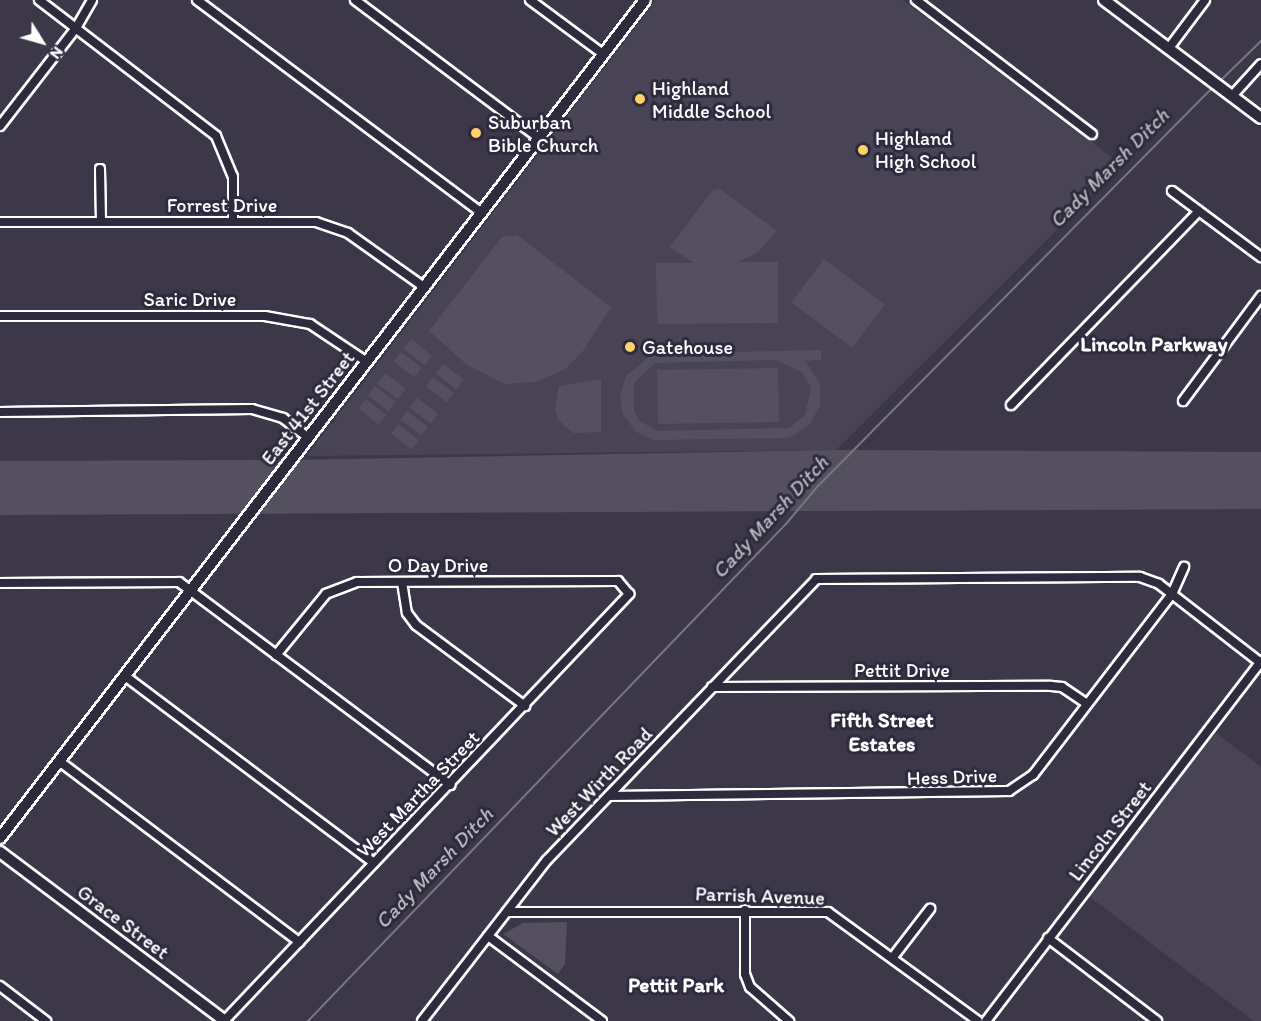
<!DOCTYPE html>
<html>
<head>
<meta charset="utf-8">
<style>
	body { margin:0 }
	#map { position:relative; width:1261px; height:1021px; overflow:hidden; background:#3c3749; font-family:Itim,sans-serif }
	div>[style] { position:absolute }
	.built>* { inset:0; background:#494455 }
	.green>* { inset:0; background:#555060; transform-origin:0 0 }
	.stream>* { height:2px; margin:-1px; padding:0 1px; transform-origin:1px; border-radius:1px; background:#797682 }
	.roads { filter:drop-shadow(2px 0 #fff) drop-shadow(-2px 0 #fff) drop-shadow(0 2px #fff) drop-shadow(0 -2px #fff) }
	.street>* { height:8px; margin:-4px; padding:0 4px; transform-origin:4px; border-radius:4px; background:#2f2a3d }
	.secondary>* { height:10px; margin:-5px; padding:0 5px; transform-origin:5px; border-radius:5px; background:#2f2a3d }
	.dots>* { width:16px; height:16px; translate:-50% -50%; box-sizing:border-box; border:3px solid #2f2a3d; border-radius:50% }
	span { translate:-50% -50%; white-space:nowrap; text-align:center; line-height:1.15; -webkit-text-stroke:6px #2f2a3d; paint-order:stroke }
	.poi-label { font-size:20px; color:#fff }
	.left { translate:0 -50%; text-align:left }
	.street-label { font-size:20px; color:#fff }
	.water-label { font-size:21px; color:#b5b4ba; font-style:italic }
	.neighbourhood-label { font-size:21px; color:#fff; font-weight:700 }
	.north { position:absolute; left:12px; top:12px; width:60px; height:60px; -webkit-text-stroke:4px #2f2a3d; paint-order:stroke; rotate:127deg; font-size:16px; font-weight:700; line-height:24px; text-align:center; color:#fff }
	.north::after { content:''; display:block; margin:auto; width:21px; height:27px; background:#fff; clip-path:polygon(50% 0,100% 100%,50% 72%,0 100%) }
</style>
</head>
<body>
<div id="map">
	<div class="built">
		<div style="clip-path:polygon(656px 0,902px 0,1122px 165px,836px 450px,307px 456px)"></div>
		<div style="clip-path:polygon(1214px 731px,1261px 767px,1261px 1021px,1254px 1021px,1087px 895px)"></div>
	</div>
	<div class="green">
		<div style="clip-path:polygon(720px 189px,777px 231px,758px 252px,739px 262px,778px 262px,778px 323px,657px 324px,656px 263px,694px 263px,670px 247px,713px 190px)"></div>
		<div style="clip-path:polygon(517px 235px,611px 307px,583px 351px,565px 369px,536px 382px,504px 384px,466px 364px,429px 331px,502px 237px)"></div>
		<div style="left:824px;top:259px;width:76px;height:54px;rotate:37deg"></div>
		<div style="left:411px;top:339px;width:27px;height:12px;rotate:39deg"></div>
		<div style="clip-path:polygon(evenodd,821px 350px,821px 360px,805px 361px,820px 384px,820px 406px,809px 425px,789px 438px,653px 440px,635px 431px,623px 414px,620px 396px,626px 376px,652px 354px,821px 350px,776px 360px,802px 372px,811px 388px,805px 415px,789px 428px,657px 431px,640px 421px,634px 412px,634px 383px,655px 363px,776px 360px)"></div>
		<div style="left:401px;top:352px;width:26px;height:12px;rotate:37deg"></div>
		<div style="left:443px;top:364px;width:26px;height:12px;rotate:37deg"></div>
		<div style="left:778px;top:368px;width:54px;height:121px;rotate:89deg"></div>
		<div style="left:385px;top:373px;width:26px;height:13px;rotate:37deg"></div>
		<div style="left:433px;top:377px;width:26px;height:12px;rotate:37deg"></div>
		<div style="clip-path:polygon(601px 379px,601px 432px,573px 433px,558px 420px,555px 410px,559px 386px)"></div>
		<div style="left:375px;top:386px;width:26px;height:12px;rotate:37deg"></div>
		<div style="left:417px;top:398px;width:26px;height:12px;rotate:37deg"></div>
		<div style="left:366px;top:399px;width:26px;height:12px;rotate:39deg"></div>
		<div style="left:407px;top:411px;width:26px;height:11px;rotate:37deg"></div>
		<div style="left:398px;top:424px;width:26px;height:12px;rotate:37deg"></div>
		<div style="clip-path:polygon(836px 450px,1261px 452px,1261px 509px,0 515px,0 461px,291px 460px)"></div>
		<div style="clip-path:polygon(567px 922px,565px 964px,558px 974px,503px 934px,523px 923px)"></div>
	</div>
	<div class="stream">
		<div style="left:1219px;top:82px;width:59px;rotate:-44.3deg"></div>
		<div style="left:308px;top:1021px;width:690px;rotate:-46.12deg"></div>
		<div style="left:786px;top:524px;width:48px;rotate:-50deg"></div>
		<div style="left:817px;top:487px;width:564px;rotate:-45.29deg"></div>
	</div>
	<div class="roads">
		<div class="street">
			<div style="left:39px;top:0;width:223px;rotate:37.5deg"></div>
			<div style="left:216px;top:136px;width:44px;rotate:67.5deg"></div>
			<div style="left:233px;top:177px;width:44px;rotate:90deg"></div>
			<div style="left:197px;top:0;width:356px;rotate:36.8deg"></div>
			<div style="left:355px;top:0;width:230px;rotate:36.9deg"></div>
			<div style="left:530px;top:0;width:91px;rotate:36.5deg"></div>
			<div style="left:916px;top:0;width:221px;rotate:37.3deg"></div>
			<div style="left:1169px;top:48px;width:60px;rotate:-53.1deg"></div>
			<div style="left:1232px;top:96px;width:43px;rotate:-47.8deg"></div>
			<div style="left:0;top:126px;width:124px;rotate:-52.2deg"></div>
			<div style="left:76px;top:28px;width:32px;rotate:-60deg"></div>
			<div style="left:100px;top:169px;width:53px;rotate:88.9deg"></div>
			<div style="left:1172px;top:191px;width:111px;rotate:36.6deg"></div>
			<div style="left:0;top:222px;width:316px"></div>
			<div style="left:316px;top:222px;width:34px;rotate:19deg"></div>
			<div style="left:348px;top:233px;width:93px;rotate:35.4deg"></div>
			<div style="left:0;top:316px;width:265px"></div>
			<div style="left:265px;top:316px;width:46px;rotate:10.1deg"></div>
			<div style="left:310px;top:324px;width:69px;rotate:33.7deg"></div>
			<div style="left:1183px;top:401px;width:131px;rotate:-53.4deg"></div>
			<div style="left:1011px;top:405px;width:270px;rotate:-45.9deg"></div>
			<div style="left:0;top:412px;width:252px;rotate:-0.7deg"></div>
			<div style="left:252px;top:409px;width:32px;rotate:16deg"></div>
			<div style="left:283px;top:418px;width:33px;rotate:38deg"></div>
			<div style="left:402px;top:582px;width:31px;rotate:81deg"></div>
			<div style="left:407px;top:613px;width:15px;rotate:53deg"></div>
			<div style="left:416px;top:625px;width:136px;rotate:36.6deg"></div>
			<div style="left:0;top:583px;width:179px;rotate:-0.3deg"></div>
			<div style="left:179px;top:582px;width:339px;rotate:36.8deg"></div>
			<div style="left:125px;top:676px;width:311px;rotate:36.9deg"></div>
			<div style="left:712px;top:687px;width:339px;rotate:-0.2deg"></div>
			<div style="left:1051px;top:686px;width:11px;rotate:5deg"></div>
			<div style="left:1062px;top:687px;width:30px;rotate:34deg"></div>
			<div style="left:59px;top:761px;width:301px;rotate:37deg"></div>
			<div style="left:609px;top:796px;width:400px;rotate:-0.7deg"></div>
			<div style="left:1009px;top:791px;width:29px;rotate:-34deg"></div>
			<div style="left:1033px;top:775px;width:228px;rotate:-52.5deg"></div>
			<div style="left:1172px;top:594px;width:30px;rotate:-66deg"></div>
			<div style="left:745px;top:910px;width:64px;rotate:90deg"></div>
			<div style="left:745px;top:974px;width:14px;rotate:69deg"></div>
			<div style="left:750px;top:987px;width:52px;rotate:41.1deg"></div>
			<div style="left:507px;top:912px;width:321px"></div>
			<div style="left:828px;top:912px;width:185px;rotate:36deg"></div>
			<div style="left:488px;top:936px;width:142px;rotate:36.7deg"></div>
			<div style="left:1048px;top:938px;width:137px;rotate:37.3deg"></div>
			<div style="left:893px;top:957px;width:61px;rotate:-52.4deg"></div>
			<div style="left:0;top:986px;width:58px;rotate:37.3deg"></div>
			<div style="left:224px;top:1021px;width:589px;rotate:-46.51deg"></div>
			<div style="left:629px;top:594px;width:17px;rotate:-130deg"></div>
			<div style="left:618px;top:581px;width:261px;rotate:179.8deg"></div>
			<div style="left:357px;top:582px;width:33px;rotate:159deg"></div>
			<div style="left:326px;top:594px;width:79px;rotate:129.3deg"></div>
			<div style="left:422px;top:1021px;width:204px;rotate:-52.2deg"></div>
			<div style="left:547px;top:860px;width:389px;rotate:-46.2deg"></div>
			<div style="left:816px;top:579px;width:324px;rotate:-0.4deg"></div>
			<div style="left:1140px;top:577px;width:20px;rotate:20deg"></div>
			<div style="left:1159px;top:584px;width:129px;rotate:37.8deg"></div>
			<div style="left:986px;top:1021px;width:453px;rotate:-52.6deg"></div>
		</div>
		<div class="secondary">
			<div style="left:1104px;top:0;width:196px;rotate:36.9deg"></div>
			<div style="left:0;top:838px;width:1057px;rotate:-52.41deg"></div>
			<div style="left:0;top:852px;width:281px;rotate:36.9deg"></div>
		</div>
	</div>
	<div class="dots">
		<div style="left:640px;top:99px;background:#ffd166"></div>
		<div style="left:476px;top:133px;background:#ffd166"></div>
		<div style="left:863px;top:150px;background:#ffd166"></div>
		<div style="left:630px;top:347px;background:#ffd166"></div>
	</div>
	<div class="poi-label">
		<span class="left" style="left:652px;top:100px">Highland<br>Middle School</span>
		<span class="left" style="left:488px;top:134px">Suburban<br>Bible Church</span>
		<span class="left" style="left:875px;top:150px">Highland<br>High School</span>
		<span class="left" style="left:642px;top:347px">Gatehouse</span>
	</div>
	<div class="street-label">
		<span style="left:222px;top:205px">Forrest Drive</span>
		<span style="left:190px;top:299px">Saric Drive</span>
		<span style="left:308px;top:408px;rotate:-52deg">East 41st Street</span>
		<span style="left:438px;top:565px">O Day Drive</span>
		<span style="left:902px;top:670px">Pettit Drive</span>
		<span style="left:952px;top:777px;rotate:-2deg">Hess Drive</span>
		<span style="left:599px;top:782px;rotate:-46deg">West Wirth Road</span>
		<span style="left:418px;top:794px;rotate:-46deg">West Martha Street</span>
		<span style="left:1110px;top:831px;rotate:-52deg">Lincoln Street</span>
		<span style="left:760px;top:896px;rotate:2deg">Parrish Avenue</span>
		<span style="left:123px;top:922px;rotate:37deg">Grace Street</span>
	</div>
	<div class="water-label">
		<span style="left:1109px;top:168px;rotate:-45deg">Cady Marsh Ditch</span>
		<span style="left:770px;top:517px;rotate:-47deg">Cady Marsh Ditch</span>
		<span style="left:434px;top:868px;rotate:-46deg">Cady Marsh Ditch</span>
	</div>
	<div class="neighbourhood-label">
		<span style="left:1154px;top:344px">Lincoln Parkway</span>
		<span style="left:882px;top:732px">Fifth Street<br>Estates</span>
		<span style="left:676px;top:985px">Pettit Park</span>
	</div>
	<div class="north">N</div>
</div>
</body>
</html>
